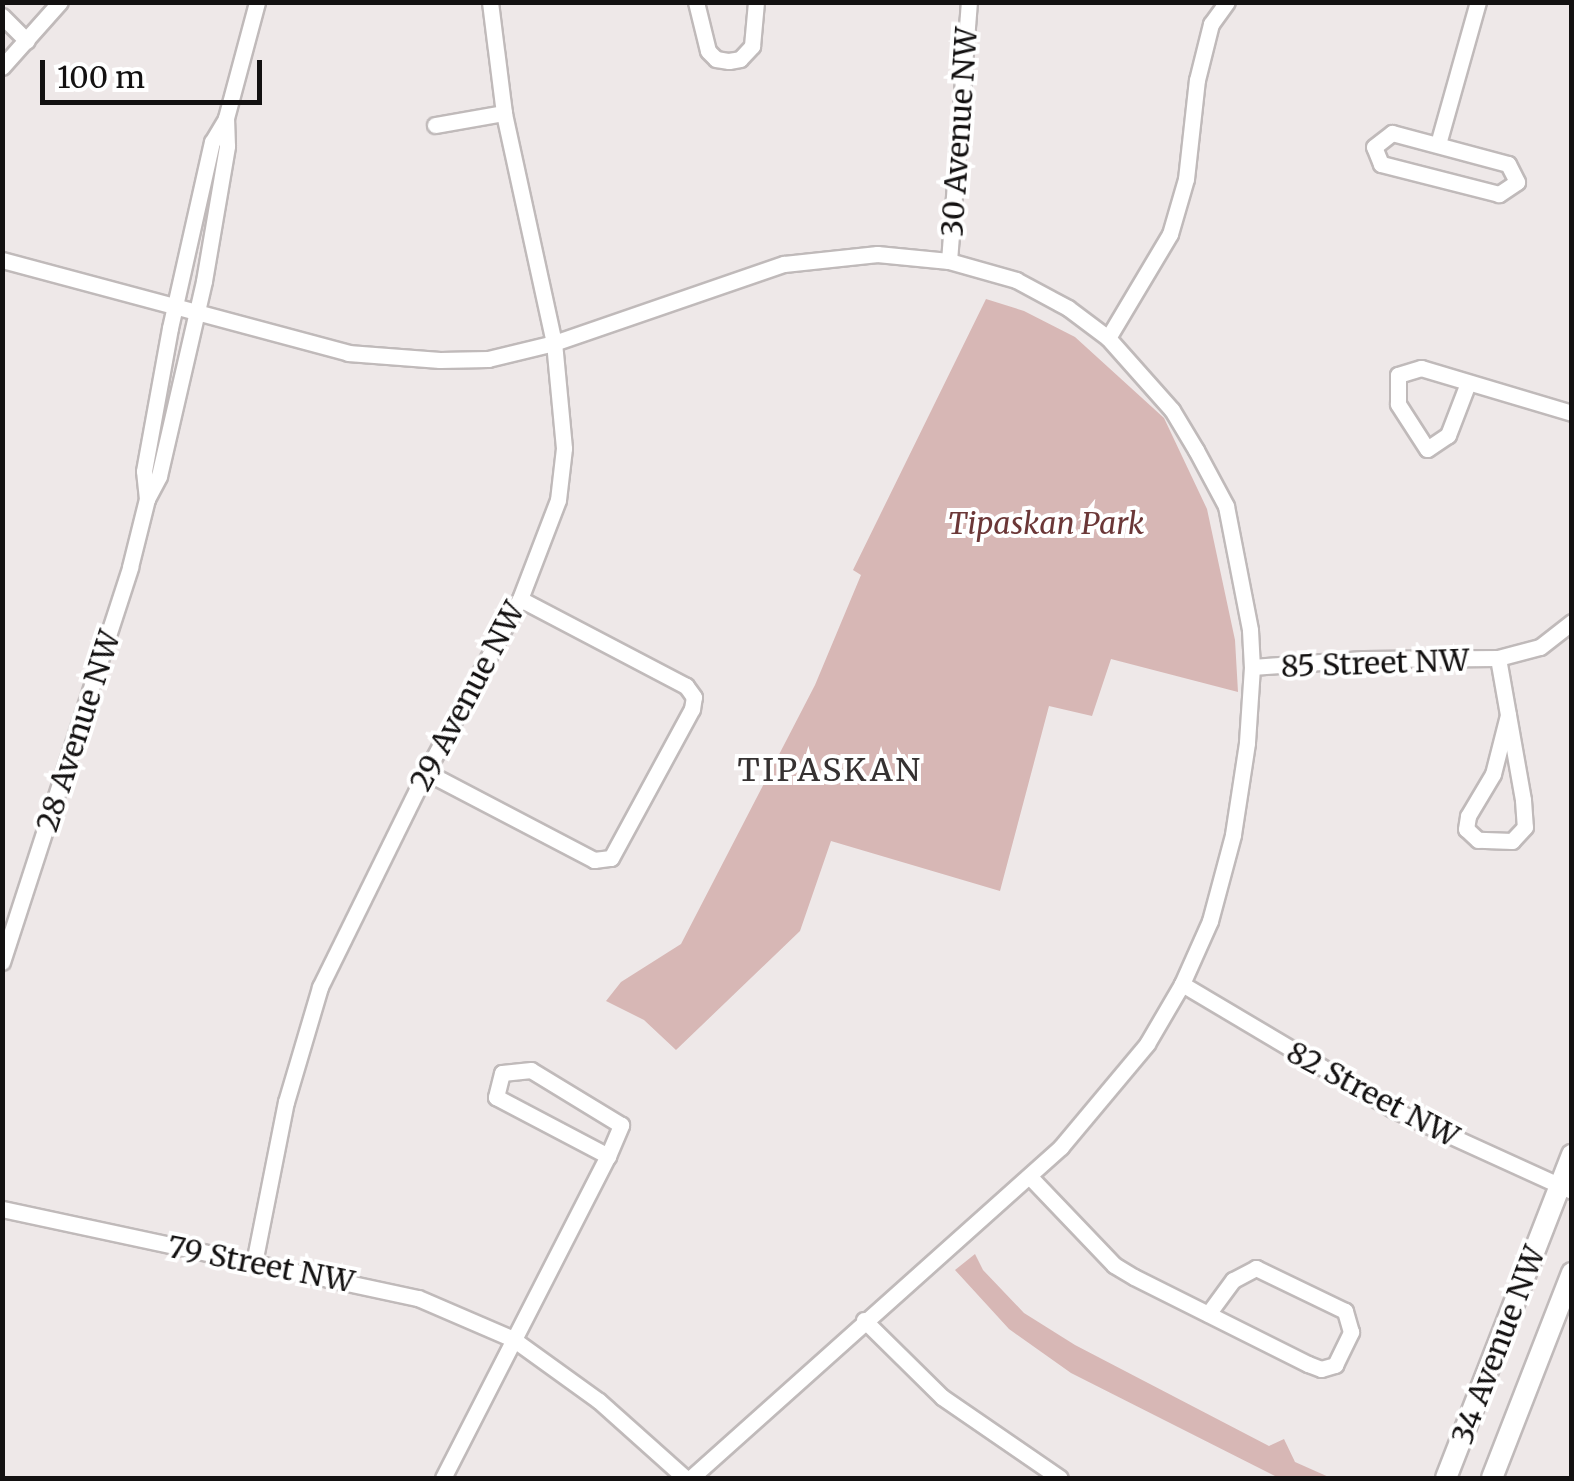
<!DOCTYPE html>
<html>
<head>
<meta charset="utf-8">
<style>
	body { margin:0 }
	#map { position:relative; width:1574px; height:1481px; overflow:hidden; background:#eee8e8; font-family:Merriweather,serif }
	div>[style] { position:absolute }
	.green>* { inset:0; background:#d7b7b5 }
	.roads { filter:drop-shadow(2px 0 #c0baba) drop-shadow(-2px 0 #c0baba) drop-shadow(0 2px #c0baba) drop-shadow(0 -2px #c0baba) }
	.minor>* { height:15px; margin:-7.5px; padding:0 7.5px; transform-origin:7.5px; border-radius:7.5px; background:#fff }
	.major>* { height:20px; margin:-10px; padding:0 10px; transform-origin:10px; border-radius:10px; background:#fff }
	span { translate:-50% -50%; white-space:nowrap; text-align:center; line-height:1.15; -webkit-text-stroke:8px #fff; paint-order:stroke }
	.street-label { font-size:30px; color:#131111 }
	.park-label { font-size:30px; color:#6b3737; font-style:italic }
	.neighbourhood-label { font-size:32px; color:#363232; letter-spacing:2.5px }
	.frame { position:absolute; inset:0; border:5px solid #131111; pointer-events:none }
	.scale { position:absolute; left:40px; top:60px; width:222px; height:45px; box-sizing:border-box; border:5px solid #131111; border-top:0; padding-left:12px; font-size:30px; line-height:35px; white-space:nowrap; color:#131111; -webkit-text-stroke:8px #fff; paint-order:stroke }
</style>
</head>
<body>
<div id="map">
	<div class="green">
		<div style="clip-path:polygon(986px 299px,1024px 311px,1075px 337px,1164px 418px,1207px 509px,1235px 640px,1238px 692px,1111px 659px,1092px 716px,1049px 706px,1000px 891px,831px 841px,800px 931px,676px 1050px,644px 1020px,606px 1001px,621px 982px,681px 944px,815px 685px,861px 575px,853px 570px)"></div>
		<div style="clip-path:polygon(975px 1254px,983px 1270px,1024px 1313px,1075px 1345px,1269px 1446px,1284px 1439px,1295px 1462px,1331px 1478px,1279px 1478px,1071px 1373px,1009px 1329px,955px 1270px)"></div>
	</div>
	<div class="roads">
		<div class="minor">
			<div style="left:696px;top:2px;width:50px;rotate:76.2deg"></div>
			<div style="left:708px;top:51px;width:11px;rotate:45deg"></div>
			<div style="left:716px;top:59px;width:13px;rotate:9deg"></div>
			<div style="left:729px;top:61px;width:11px;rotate:-10deg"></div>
			<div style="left:740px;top:59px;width:18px;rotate:-47deg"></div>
			<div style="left:752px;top:46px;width:44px;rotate:-84.8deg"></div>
			<div style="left:2px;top:16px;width:35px;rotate:45deg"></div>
			<div style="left:2px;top:67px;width:87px;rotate:-48.3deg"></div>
			<div style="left:435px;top:125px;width:70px;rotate:-9.9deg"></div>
			<div style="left:1392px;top:133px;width:120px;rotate:15deg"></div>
			<div style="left:1508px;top:164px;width:20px;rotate:63deg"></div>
			<div style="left:1517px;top:182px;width:22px;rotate:146deg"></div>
			<div style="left:1499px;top:194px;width:122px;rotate:-165.7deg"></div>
			<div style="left:1381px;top:164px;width:18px;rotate:-112deg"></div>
			<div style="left:1374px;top:147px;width:23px;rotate:-38deg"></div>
			<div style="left:1438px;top:144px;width:148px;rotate:-74.3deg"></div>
			<div style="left:2px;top:260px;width:358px;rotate:15deg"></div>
			<div style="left:348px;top:353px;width:92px;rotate:4.4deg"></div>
			<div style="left:440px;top:360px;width:48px;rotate:-1.2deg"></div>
			<div style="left:488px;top:359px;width:68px;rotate:-13.6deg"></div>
			<div style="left:554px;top:343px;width:243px;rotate:-19deg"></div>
			<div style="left:784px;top:264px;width:94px;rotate:-6.1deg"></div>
			<div style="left:877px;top:254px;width:72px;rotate:5.6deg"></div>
			<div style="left:949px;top:261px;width:70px;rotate:15.8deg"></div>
			<div style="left:1016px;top:280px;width:59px;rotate:28.3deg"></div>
			<div style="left:1068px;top:308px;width:50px;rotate:36.9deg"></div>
			<div style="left:1108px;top:338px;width:96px;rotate:48.4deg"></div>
			<div style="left:1172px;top:410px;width:47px;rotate:59deg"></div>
			<div style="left:1196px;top:450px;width:64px;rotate:61.8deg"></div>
			<div style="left:1226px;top:506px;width:126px;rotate:79deg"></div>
			<div style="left:1250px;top:630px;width:37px;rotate:87deg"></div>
			<div style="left:1252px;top:667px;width:76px;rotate:93.8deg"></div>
			<div style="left:1247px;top:743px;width:93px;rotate:98.7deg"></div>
			<div style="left:1233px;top:835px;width:89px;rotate:105deg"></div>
			<div style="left:1210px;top:921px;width:69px;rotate:114deg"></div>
			<div style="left:1182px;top:984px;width:69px;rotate:120.3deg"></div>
			<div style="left:1147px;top:1044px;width:134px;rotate:129.9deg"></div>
			<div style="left:1061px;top:1147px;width:496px;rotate:138.2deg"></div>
			<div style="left:949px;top:261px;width:260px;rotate:-85.6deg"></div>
			<div style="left:1108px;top:338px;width:121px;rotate:-59.2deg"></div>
			<div style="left:1170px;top:234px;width:57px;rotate:-73.8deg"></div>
			<div style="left:1186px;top:179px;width:100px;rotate:-83.7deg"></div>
			<div style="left:1197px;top:80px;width:58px;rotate:-76deg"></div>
			<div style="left:1211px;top:24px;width:27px;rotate:-54deg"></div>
			<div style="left:1468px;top:383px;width:56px;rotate:111deg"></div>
			<div style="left:1448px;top:435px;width:25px;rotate:146deg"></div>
			<div style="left:1427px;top:449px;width:54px;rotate:-122.8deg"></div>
			<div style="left:1398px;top:404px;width:29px;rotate:-90deg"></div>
			<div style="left:1398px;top:375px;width:24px;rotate:-17deg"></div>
			<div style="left:1421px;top:368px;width:158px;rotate:16.6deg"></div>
			<div style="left:147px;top:499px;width:28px;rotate:-96deg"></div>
			<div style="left:144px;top:471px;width:145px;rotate:-79.7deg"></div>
			<div style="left:170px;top:328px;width:191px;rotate:-77.3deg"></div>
			<div style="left:212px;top:142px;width:27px;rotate:-59deg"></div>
			<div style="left:1498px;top:658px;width:144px;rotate:80deg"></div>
			<div style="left:1523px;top:800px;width:27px;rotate:86deg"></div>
			<div style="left:1525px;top:827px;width:19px;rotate:133deg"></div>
			<div style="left:1512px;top:841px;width:34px;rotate:-178deg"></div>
			<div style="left:1478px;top:840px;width:16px;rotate:-137deg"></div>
			<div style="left:1466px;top:829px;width:13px;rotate:-81deg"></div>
			<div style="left:1468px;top:816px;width:49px;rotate:-59.2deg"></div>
			<div style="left:1493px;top:774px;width:61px;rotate:-75.7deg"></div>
			<div style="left:1252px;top:667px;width:111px;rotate:-4.1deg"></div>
			<div style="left:1363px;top:659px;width:135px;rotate:-0.4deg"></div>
			<div style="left:1498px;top:658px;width:43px;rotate:-14.7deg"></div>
			<div style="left:1540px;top:647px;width:41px;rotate:-38deg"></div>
			<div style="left:426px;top:772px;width:190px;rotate:27.6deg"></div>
			<div style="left:594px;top:860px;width:17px;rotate:-7deg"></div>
			<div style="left:611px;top:858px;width:170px;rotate:-61.5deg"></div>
			<div style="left:692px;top:709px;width:12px;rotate:-81deg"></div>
			<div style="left:694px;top:697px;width:14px;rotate:-126deg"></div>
			<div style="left:686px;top:686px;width:187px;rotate:-152.3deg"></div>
			<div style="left:2px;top:962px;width:415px;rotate:-72deg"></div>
			<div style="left:130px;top:567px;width:70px;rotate:-76deg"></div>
			<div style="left:147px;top:499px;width:26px;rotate:-62deg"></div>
			<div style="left:159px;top:476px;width:200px;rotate:-77deg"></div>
			<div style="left:204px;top:281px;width:137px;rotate:-80.3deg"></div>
			<div style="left:227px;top:146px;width:28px;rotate:-92deg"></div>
			<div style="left:226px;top:118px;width:120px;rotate:-75deg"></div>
			<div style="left:1182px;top:984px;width:247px;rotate:30.7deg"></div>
			<div style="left:1394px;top:1110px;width:196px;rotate:24.5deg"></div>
			<div style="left:1031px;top:1178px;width:120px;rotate:46.3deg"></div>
			<div style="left:1114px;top:1265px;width:23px;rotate:31deg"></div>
			<div style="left:1134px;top:1277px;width:195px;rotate:26.6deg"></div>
			<div style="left:1308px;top:1364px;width:14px;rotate:21deg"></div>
			<div style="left:1321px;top:1369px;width:15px;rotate:-16deg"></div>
			<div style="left:1335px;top:1365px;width:37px;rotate:-64deg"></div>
			<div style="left:1351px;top:1332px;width:22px;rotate:-106deg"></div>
			<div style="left:1345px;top:1311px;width:99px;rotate:-154.2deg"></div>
			<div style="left:1256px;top:1268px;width:26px;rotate:152deg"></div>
			<div style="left:1233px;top:1280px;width:42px;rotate:126.3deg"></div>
			<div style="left:2px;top:1209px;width:425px;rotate:12.1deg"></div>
			<div style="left:418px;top:1298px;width:103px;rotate:23.3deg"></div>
			<div style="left:513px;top:1339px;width:106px;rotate:35.8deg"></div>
			<div style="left:599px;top:1401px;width:115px;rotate:41.8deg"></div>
			<div style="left:254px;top:1263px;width:164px;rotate:-78.8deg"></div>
			<div style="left:286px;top:1102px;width:120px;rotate:-73.5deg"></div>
			<div style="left:320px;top:987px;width:240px;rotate:-63.8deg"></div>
			<div style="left:426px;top:772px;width:197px;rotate:-61.5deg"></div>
			<div style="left:520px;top:599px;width:106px;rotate:-69deg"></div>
			<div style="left:558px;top:500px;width:52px;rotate:-83.4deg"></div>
			<div style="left:564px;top:448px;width:105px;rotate:-95.4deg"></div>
			<div style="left:554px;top:343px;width:235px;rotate:-102.3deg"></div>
			<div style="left:504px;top:113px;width:112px;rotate:-97.2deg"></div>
			<div style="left:864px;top:1320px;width:110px;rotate:44.6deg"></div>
			<div style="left:942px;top:1397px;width:143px;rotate:34.5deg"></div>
			<div style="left:443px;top:1478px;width:362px;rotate:-62.9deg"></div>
			<div style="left:608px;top:1156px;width:34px;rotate:-67deg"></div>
			<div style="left:621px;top:1125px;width:105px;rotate:-148.6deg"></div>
			<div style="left:531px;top:1070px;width:29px;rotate:174deg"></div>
			<div style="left:502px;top:1073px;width:25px;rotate:104deg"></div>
			<div style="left:496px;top:1097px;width:127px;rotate:27.8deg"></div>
		</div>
		<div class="major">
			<div style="left:1446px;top:1478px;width:347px;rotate:-68.7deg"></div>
			<div style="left:1492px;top:1478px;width:220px;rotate:-68.7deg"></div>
		</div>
	</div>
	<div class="street-label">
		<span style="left:959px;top:132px;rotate:-86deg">30 Avenue NW</span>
		<span style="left:1375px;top:663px;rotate:-2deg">85 Street NW</span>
		<span style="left:467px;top:696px;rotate:-62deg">29 Avenue NW</span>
		<span style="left:78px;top:731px;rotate:-72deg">28 Avenue NW</span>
		<span style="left:1373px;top:1094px;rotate:28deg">82 Street NW</span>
		<span style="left:261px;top:1264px;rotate:11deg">79 Street NW</span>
		<span style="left:1498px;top:1345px;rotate:-69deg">34 Avenue NW</span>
	</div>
	<div class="park-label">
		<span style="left:1046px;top:523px">Tipaskan Park</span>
	</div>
	<div class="neighbourhood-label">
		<span style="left:830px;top:770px">TIPASKAN</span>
	</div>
	<div class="frame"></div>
	<div class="scale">100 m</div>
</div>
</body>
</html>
